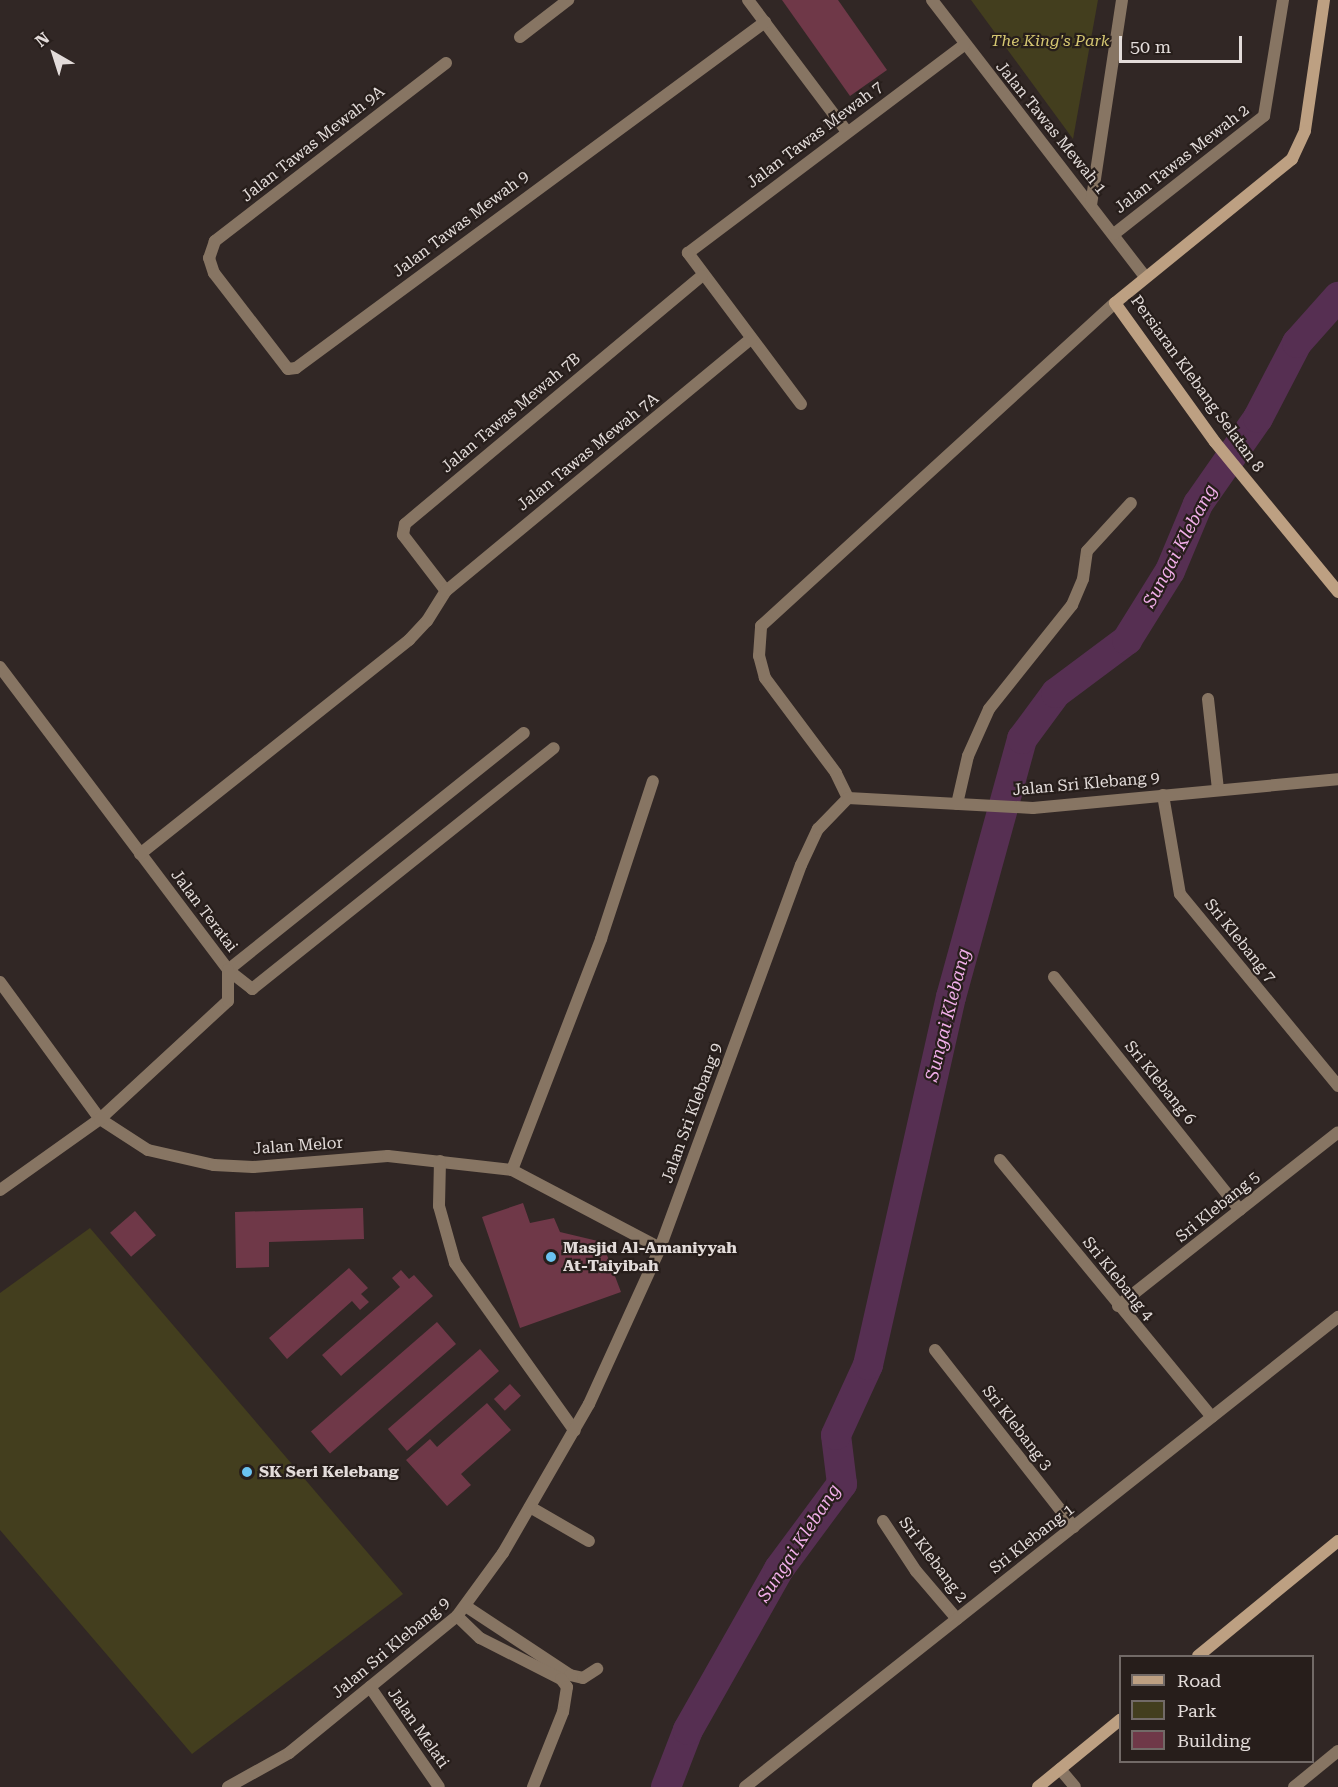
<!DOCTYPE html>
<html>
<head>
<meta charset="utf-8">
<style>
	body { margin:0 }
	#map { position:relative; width:1338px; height:1787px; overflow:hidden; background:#312725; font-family:"Roboto Serif",serif }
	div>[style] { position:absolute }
	.green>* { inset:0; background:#433e1e }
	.river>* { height:30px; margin:-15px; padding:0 15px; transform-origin:15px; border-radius:15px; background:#562f52 }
	.building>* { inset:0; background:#6f3848; transform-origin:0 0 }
	.street>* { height:12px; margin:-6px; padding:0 6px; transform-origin:6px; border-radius:6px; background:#877563 }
	.secondary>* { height:12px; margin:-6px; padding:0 6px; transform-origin:6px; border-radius:6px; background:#bda082 }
	.dots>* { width:16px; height:16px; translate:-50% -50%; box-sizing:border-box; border:3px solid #271e1b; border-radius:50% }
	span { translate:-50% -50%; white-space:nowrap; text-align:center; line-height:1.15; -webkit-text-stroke:4.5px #271e1b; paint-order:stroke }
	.park-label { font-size:16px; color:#d4c671; font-style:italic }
	.street-label { font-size:16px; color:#e3dcda }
	.poi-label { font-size:16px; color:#e3dcda; font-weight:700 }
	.left { translate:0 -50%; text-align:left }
	.water-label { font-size:18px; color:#f1aee9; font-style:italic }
	.legend { position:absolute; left:1119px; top:1655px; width:195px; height:108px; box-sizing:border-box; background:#271e1b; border:2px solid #726a67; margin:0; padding:8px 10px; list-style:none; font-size:18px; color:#e3dcda }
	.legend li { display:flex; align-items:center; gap:12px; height:30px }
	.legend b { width:30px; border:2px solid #726a67 }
	.north { position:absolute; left:24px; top:24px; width:60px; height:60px; -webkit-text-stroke:4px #271e1b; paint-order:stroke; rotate:321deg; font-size:16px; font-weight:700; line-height:24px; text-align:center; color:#e3dcda }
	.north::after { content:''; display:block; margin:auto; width:21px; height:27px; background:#e3dcda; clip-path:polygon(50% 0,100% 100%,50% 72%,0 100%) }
	.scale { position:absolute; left:1119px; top:36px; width:123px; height:27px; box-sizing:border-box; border:3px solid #e3dcda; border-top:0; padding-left:8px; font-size:18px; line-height:21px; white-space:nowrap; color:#e3dcda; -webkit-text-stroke:4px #271e1b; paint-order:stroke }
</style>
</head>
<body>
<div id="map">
	<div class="green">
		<div style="clip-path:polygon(971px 0,1098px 0,1073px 139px)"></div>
		<div style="clip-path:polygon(90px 1228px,403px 1594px,192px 1754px,0 1530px,0 1293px)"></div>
	</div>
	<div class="river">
		<div style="left:666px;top:1787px;width:61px;rotate:-68.9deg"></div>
		<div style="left:688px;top:1730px;width:185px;rotate:-60.5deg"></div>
		<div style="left:779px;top:1569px;width:106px;rotate:-53.5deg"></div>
		<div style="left:842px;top:1484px;width:49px;rotate:-97deg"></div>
		<div style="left:836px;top:1435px;width:77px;rotate:-65.4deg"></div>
		<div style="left:868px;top:1365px;width:377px;rotate:-77.3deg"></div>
		<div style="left:951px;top:997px;width:268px;rotate:-74.6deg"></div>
		<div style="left:1022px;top:739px;width:57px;rotate:-53.5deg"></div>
		<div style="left:1056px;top:693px;width:89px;rotate:-36.7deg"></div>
		<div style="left:1127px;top:640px;width:81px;rotate:-58.1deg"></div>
		<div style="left:1170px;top:571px;width:73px;rotate:-67.3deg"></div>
		<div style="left:1198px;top:504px;width:105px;rotate:-55.1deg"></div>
		<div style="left:1258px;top:418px;width:85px;rotate:-62.5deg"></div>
		<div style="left:1297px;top:343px;width:62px;rotate:-48.3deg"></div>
	</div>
	<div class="building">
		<div style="clip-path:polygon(782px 0,838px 0,887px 70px,850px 96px)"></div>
		<div style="clip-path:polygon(523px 1203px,530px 1223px,554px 1218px,560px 1232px,602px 1242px,621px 1292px,520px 1328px,482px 1217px)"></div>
		<div style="clip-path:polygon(363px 1208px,364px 1239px,269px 1242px,269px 1267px,236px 1268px,235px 1212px)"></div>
		<div style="left:135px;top:1211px;width:32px;height:33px;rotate:49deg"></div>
		<div style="clip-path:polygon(349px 1268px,368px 1288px,361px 1294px,369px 1302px,360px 1310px,352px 1301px,287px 1359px,269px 1338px)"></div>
		<div style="clip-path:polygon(401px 1270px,409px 1279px,414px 1275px,433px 1296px,341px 1376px,322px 1355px,400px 1287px,392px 1278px)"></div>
		<div style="left:437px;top:1322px;width:29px;height:167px;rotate:49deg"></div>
		<div style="left:480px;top:1349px;width:29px;height:122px;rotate:49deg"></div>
		<div style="left:510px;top:1384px;width:16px;height:22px;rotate:47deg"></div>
		<div style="clip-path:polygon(487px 1403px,511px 1430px,461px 1474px,471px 1485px,447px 1506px,406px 1460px,430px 1439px,437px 1447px)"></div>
	</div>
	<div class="street">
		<div style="left:748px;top:0;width:165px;rotate:53.1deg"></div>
		<div style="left:932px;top:0;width:349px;rotate:52.4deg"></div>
		<div style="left:520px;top:37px;width:61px;rotate:-37.6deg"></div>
		<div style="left:446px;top:63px;width:292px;rotate:142.4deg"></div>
		<div style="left:215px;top:241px;width:18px;rotate:109deg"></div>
		<div style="left:209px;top:258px;width:16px;rotate:72deg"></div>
		<div style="left:214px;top:273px;width:121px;rotate:52.4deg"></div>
		<div style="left:288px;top:369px;width:8px;rotate:-7deg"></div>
		<div style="left:296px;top:368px;width:583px;rotate:-36.42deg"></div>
		<div style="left:1091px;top:205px;width:207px;rotate:-81.4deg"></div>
		<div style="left:1114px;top:234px;width:191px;rotate:-38.2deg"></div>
		<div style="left:1264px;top:116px;width:118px;rotate:-80.7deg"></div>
		<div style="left:801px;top:404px;width:189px;rotate:-126.8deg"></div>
		<div style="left:688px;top:253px;width:346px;rotate:-37deg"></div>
		<div style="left:446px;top:591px;width:71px;rotate:-127.5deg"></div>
		<div style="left:403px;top:535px;width:11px;rotate:-80deg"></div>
		<div style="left:405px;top:524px;width:387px;rotate:-39.9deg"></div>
		<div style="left:0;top:667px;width:379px;rotate:53deg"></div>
		<div style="left:228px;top:970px;width:31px;rotate:38deg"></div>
		<div style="left:252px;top:989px;width:386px;rotate:-38.6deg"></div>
		<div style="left:1208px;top:699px;width:91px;rotate:83.7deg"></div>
		<div style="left:1163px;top:795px;width:100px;rotate:80.3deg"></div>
		<div style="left:1180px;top:894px;width:249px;rotate:50.5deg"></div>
		<div style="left:848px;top:798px;width:28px;rotate:-116deg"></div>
		<div style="left:836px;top:773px;width:119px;rotate:-126.8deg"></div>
		<div style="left:765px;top:678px;width:23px;rotate:-105deg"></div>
		<div style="left:759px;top:656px;width:30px;rotate:-86deg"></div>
		<div style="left:761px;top:626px;width:479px;rotate:-42.4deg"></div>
		<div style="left:957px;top:804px;width:49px;rotate:-77.1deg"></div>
		<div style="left:968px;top:756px;width:51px;rotate:-65.9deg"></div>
		<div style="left:989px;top:709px;width:133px;rotate:-51.4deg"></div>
		<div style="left:1072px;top:605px;width:28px;rotate:-67deg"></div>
		<div style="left:1083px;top:579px;width:28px;rotate:-82deg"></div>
		<div style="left:1087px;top:551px;width:65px;rotate:-47.5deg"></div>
		<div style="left:140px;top:854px;width:344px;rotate:-38.5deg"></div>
		<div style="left:409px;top:640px;width:26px;rotate:-47deg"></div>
		<div style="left:427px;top:621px;width:36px;rotate:-58deg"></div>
		<div style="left:446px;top:591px;width:396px;rotate:-39.6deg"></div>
		<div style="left:228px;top:970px;width:379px;rotate:-38.7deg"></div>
		<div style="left:1054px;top:977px;width:298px;rotate:51.4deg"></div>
		<div style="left:0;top:982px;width:170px;rotate:53.9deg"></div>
		<div style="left:100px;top:1119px;width:57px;rotate:32.9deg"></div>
		<div style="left:148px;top:1150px;width:68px;rotate:12.8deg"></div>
		<div style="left:214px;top:1165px;width:39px;rotate:3deg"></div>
		<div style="left:253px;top:1167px;width:135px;rotate:-4.7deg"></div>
		<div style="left:388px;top:1156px;width:125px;rotate:6.4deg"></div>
		<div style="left:512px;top:1170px;width:167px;rotate:27.8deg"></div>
		<div style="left:1000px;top:1160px;width:333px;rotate:50.5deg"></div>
		<div style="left:440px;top:1161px;width:45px;rotate:91.3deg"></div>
		<div style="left:439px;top:1206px;width:59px;rotate:74.3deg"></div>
		<div style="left:455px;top:1263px;width:206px;rotate:54.5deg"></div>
		<div style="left:512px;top:1170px;width:248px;rotate:-68.9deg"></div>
		<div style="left:601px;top:939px;width:166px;rotate:-71.8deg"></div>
		<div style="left:0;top:1190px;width:123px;rotate:-35.4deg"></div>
		<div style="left:100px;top:1119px;width:174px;rotate:-42.7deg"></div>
		<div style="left:228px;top:1001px;width:31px;rotate:-90deg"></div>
		<div style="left:1118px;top:1306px;width:280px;rotate:-38.3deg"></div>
		<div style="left:935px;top:1350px;width:225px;rotate:51.9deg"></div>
		<div style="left:530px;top:1507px;width:68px;rotate:30deg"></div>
		<div style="left:883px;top:1521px;width:60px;rotate:56.6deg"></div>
		<div style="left:916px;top:1571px;width:63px;rotate:49.5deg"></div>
		<div style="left:467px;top:1607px;width:123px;rotate:33.4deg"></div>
		<div style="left:570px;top:1675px;width:13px;rotate:13deg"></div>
		<div style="left:583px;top:1678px;width:17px;rotate:-33deg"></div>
		<div style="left:457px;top:1616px;width:32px;rotate:44deg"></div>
		<div style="left:480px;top:1638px;width:91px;rotate:26.8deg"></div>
		<div style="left:561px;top:1679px;width:10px;rotate:53deg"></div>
		<div style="left:567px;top:1687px;width:25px;rotate:99deg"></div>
		<div style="left:563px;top:1712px;width:81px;rotate:111.8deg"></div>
		<div style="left:370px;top:1687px;width:121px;rotate:55.4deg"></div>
		<div style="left:1060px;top:1769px;width:23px;rotate:50deg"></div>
		<div style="left:228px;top:1787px;width:70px;rotate:-29.1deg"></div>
		<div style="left:289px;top:1753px;width:217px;rotate:-39.2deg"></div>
		<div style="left:457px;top:1616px;width:78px;rotate:-53.9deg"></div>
		<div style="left:503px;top:1553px;width:172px;rotate:-60deg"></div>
		<div style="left:589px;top:1404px;width:171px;rotate:-65.5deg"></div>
		<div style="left:660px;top:1248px;width:408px;rotate:-69.8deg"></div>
		<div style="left:801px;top:865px;width:40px;rotate:-65deg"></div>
		<div style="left:818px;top:829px;width:43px;rotate:-45.9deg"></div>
		<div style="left:848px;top:798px;width:185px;rotate:3.1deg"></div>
		<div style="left:1033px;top:808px;width:306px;rotate:-5.4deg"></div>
		<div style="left:745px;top:1787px;width:757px;rotate:-38.4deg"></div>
		<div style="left:1294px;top:1787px;width:57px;rotate:-39.3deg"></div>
	</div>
	<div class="secondary">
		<div style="left:1324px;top:0;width:132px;rotate:98.3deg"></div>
		<div style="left:1305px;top:131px;width:31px;rotate:115deg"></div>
		<div style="left:1292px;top:159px;width:228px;rotate:140.9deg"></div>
		<div style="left:1115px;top:303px;width:171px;rotate:54.3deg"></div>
		<div style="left:1215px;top:442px;width:194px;rotate:50.6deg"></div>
		<div style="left:1198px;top:1656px;width:181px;rotate:-39.4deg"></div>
		<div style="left:1038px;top:1787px;width:106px;rotate:-39.3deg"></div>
	</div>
	<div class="dots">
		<div style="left:551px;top:1257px;background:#6ac3f1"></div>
		<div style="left:247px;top:1472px;background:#6ac3f1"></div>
	</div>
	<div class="park-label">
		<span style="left:1050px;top:41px">The King's Park</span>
	</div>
	<div class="street-label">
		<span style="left:1051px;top:128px;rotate:51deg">Jalan Tawas Mewah 1</span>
		<span style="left:815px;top:135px;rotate:-37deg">Jalan Tawas Mewah 7</span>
		<span style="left:313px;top:144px;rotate:-38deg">Jalan Tawas Mewah 9A</span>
		<span style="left:1182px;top:159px;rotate:-38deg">Jalan Tawas Mewah 2</span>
		<span style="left:461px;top:224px;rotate:-37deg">Jalan Tawas Mewah 9</span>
		<span style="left:1197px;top:384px;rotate:54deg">Persiaran Klebang Selatan 8</span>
		<span style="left:511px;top:413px;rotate:-40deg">Jalan Tawas Mewah 7B</span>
		<span style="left:588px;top:452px;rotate:-39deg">Jalan Tawas Mewah 7A</span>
		<span style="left:1086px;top:784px;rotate:-5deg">Jalan Sri Klebang 9</span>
		<span style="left:204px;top:911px;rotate:53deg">Jalan Teratai</span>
		<span style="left:1240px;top:941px;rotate:51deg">Sri Klebang 7</span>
		<span style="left:1160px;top:1083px;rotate:51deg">Sri Klebang 6</span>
		<span style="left:692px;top:1113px;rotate:-70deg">Jalan Sri Klebang 9</span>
		<span style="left:298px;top:1146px;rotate:-4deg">Jalan Melor</span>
		<span style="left:1218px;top:1207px;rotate:-39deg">Sri Klebang 5</span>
		<span style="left:1118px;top:1279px;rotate:51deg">Sri Klebang 4</span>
		<span style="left:1017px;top:1428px;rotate:52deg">Sri Klebang 3</span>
		<span style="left:1032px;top:1539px;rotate:-38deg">Sri Klebang 1</span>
		<span style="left:933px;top:1560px;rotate:53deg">Sri Klebang 2</span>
		<span style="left:391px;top:1648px;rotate:-40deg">Jalan Sri Klebang 9</span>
		<span style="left:418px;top:1728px;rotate:55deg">Jalan Melati</span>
	</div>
	<div class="poi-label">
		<span class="left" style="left:563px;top:1257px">Masjid Al-Amaniyyah<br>At-Taiyibah</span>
		<span class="left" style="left:259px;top:1472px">SK Seri Kelebang</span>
	</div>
	<div class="water-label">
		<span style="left:1180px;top:546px;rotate:-62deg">Sungai Klebang</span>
		<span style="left:948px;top:1015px;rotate:-76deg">Sungai Klebang</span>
		<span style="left:799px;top:1543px;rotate:-57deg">Sungai Klebang</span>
	</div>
	<ul class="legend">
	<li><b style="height:8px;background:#bda082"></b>Road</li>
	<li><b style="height:16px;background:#433e1e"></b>Park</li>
	<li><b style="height:16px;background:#6f3848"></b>Building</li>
	</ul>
	<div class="north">N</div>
	<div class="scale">50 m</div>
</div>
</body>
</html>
